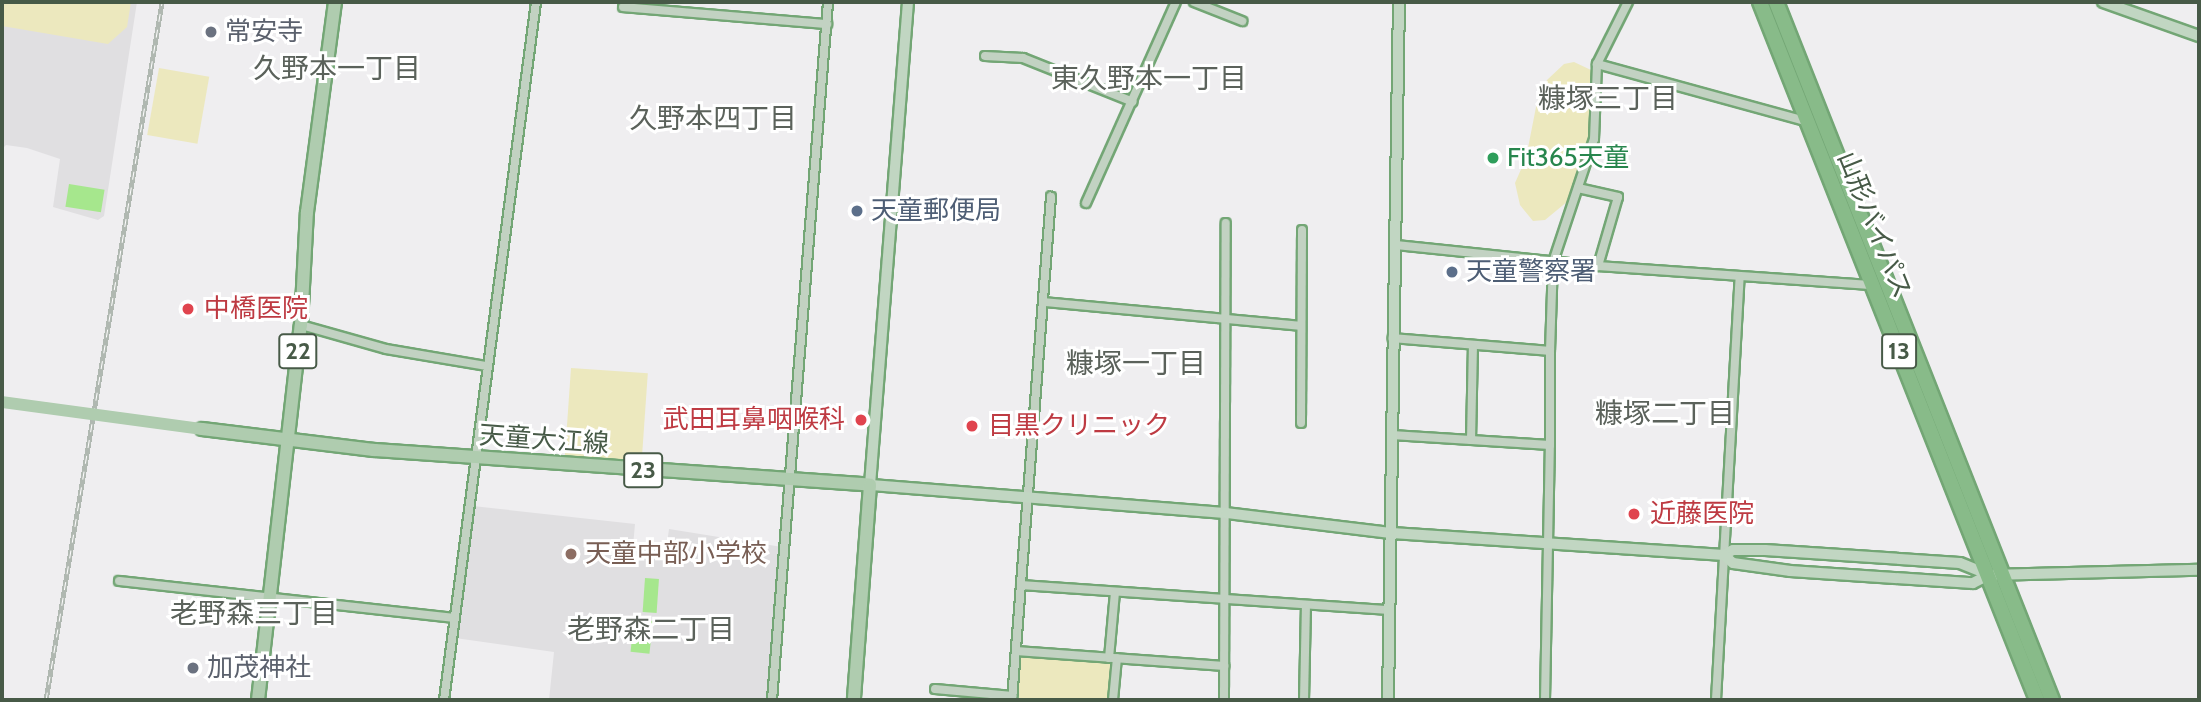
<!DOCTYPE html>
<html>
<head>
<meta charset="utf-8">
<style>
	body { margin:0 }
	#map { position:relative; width:2201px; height:702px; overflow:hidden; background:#efeef0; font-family:Cabin,"Noto Sans JP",sans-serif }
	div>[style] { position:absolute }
	.education>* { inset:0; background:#e0dfe1 }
	.green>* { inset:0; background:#ece8be; transform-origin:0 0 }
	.water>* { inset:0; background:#a6e78d; transform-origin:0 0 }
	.roads { filter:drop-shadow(2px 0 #73a675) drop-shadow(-2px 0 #73a675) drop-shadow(0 2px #73a675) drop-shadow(0 -2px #73a675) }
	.street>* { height:8px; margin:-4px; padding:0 4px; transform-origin:4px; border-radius:4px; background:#c2d2c2 }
	.secondary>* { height:10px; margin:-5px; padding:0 5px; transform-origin:5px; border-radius:5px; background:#c1d6c2 }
	.primary>* { height:12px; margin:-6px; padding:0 6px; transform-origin:6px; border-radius:6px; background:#afccaf }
	.highway>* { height:14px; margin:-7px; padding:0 7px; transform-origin:7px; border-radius:7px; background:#88bb89 }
	.rail>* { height:5px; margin-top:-2.5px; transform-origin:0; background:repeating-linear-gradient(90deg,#fff 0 8px,#b0b8b1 0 16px); box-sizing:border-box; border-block:2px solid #b0b8b1 }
	.primary-bridge>* { height:12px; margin:-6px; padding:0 6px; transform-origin:6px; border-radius:6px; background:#afccaf }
	.dots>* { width:19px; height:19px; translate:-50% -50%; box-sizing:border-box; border:4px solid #fff; border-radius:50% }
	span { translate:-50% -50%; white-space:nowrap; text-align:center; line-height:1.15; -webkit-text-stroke:6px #fff; paint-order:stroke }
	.shield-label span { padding:2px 5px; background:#fff; border:2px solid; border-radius:5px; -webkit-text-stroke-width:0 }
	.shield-label { font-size:24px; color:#475a47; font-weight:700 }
	.worship-label { font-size:26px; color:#5b616d }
	.left { translate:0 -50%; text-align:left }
	.leisure-label { font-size:26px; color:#27864d }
	.service-label { font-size:26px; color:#4e5e75 }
	.street-label { font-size:26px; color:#475a47 }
	.health-label { font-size:26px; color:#be3a42 }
	.right { translate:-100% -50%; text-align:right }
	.education-label { font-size:26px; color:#785e54 }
	.neighbourhood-label { font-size:28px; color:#5b625b }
	.frame { position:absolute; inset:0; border:4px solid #475a47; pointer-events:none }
</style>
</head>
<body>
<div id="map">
	<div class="education">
		<div style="clip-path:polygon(2px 2px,137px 2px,104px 216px,98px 220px,53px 207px,60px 159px,27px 148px,6px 145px,2px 149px)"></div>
		<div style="clip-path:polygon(473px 506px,635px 524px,633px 546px,666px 551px,669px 529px,782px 547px,769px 700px,549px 700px,554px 652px,455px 638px)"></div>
	</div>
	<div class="green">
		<div style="clip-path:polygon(2px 2px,131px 2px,127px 27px,108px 44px,2px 26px)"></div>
		<div style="clip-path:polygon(1574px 62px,1591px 70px,1590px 140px,1568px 201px,1545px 220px,1533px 221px,1520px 205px,1515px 183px,1526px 158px,1537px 102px,1547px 80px,1564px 64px)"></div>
		<div style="left:159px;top:68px;width:51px;height:68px;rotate:10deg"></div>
		<div style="left:571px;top:368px;width:77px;height:92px;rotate:4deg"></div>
		<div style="clip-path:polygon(1018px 653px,1115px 660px,1112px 700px,1014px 700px)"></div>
	</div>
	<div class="water">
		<div style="left:69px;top:184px;width:36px;height:23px;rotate:9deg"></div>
		<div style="left:645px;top:578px;width:14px;height:34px;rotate:4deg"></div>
		<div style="left:634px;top:619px;width:19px;height:33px;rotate:6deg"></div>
	</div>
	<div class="roads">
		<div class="street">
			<div style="left:1194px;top:2px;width:52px;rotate:21.6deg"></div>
			<div style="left:623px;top:7px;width:205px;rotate:4.8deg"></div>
			<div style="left:985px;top:56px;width:38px;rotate:3deg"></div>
			<div style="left:1023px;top:58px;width:118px;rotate:21.8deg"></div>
			<div style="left:1597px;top:64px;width:217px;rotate:15.3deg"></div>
			<div style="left:1578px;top:188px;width:41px;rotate:12.7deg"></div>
			<div style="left:1618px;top:197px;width:72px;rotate:106.2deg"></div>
			<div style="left:1086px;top:203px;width:220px;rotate:-65.9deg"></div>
			<div style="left:1396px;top:245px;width:203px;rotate:5.9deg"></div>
			<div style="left:1598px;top:266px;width:276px;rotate:4deg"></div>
			<div style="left:1044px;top:302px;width:258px;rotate:5.3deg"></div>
			<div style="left:301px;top:325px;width:88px;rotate:15.8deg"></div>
			<div style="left:386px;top:349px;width:101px;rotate:9.6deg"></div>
			<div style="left:1550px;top:351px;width:89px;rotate:-88.1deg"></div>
			<div style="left:1553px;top:262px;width:130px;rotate:-71.6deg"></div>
			<div style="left:1594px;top:139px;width:75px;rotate:-87.7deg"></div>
			<div style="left:1597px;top:64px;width:69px;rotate:-63.4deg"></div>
			<div style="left:1301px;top:423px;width:193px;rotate:-89.7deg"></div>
			<div style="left:1392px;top:435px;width:158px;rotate:3.6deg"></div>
			<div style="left:1550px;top:445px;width:94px;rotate:-90deg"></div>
			<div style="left:1550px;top:351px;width:158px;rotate:-175.3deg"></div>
			<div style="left:1471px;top:440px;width:95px;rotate:-88.8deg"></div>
			<div style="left:119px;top:581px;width:336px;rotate:6.3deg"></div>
			<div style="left:1021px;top:585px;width:369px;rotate:3.9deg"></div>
			<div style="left:1016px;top:651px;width:209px;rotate:4.1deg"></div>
			<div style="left:1109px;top:658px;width:66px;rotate:-84.8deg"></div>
			<div style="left:935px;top:689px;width:78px;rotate:5.1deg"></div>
			<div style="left:444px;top:700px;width:704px;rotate:-82.49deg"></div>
			<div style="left:772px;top:700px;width:700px;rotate:-85.41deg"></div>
			<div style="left:1012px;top:700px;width:505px;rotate:-85.57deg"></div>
			<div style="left:1113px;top:700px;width:42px;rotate:-84.6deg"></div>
			<div style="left:1224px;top:700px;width:477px;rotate:-89.8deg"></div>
			<div style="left:1304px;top:700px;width:94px;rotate:-88.8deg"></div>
			<div style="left:1545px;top:700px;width:255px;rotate:-88.9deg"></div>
			<div style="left:1716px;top:700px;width:424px;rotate:-86.8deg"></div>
		</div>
		<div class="secondary">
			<div style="left:908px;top:2px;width:484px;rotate:94.5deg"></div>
			<div style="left:870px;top:485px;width:357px;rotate:4.5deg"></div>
			<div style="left:1226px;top:513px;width:167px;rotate:6.9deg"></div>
			<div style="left:1392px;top:533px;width:333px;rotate:3.8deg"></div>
			<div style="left:1724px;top:555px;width:10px;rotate:-29deg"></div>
			<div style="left:1733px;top:550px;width:32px"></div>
			<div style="left:1765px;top:550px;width:195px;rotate:3.8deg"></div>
			<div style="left:1960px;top:563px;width:31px;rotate:22deg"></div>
			<div style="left:1989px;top:575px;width:210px;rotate:-1.4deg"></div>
			<div style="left:2103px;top:2px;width:102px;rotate:19.5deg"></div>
			<div style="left:1724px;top:555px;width:12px;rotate:42deg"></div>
			<div style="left:1733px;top:563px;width:58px;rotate:8deg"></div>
			<div style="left:1790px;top:571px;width:183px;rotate:3.8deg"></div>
			<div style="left:1973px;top:583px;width:18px;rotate:-27deg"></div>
			<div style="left:1388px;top:700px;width:698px;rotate:-89.1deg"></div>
		</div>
		<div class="primary">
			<div style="left:202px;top:429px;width:173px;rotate:7deg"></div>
			<div style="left:374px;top:450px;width:497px;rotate:4deg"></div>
			<div style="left:870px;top:485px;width:216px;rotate:94.3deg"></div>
			<div style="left:258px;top:700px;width:377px;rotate:-83.5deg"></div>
			<div style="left:301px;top:325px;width:113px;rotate:-87deg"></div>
			<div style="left:307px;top:212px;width:212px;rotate:-82.4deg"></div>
		</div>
		<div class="highway">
			<div style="left:1760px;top:2px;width:751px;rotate:68.35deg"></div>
			<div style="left:1776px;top:2px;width:751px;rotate:68.43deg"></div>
		</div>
	</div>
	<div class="rail">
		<div style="left:46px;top:700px;width:708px;rotate:-80.56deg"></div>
	</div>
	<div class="primary-bridge">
		<div style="left:2px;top:402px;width:202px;rotate:7.7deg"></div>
	</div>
	<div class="dots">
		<div style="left:211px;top:32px;background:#6b7280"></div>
		<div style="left:1493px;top:158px;background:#2e9e5b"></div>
		<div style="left:857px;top:211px;background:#5c6f8a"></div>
		<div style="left:1452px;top:272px;background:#5c6f8a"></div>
		<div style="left:188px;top:309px;background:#e0444e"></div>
		<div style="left:861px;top:420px;background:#e0444e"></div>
		<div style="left:972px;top:426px;background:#e0444e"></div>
		<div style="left:1634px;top:514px;background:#e0444e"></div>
		<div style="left:571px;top:554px;background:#8d6e63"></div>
		<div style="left:193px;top:668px;background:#6b7280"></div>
	</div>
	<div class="shield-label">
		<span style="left:298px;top:351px">22</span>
		<span style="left:1899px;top:351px">13</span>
		<span style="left:643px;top:470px">23</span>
	</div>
	<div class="worship-label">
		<span class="left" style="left:225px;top:32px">常安寺</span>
		<span class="left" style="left:207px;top:668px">加茂神社</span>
	</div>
	<div class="leisure-label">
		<span class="left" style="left:1507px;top:158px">Fit365天童</span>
	</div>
	<div class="service-label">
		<span class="left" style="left:871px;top:211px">天童郵便局</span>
		<span class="left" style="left:1466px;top:272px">天童警察署</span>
	</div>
	<div class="street-label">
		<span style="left:1874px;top:225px;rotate:68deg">山形バイパス</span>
		<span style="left:544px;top:440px;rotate:4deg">天童大江線</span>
	</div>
	<div class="health-label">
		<span class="left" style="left:204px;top:309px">中橋医院</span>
		<span class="right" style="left:845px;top:420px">武田耳鼻咽喉科</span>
		<span class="left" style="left:988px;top:426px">目黒クリニック</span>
		<span class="left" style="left:1650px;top:514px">近藤医院</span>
	</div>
	<div class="education-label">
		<span class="left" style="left:585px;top:554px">天童中部小学校</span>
	</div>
	<div class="neighbourhood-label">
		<span style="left:337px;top:68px">久野本一丁目</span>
		<span style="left:1149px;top:78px">東久野本一丁目</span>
		<span style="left:1608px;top:98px">糠塚三丁目</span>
		<span style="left:713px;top:118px">久野本四丁目</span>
		<span style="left:1136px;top:363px">糠塚一丁目</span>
		<span style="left:1665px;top:413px">糠塚二丁目</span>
		<span style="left:254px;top:613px">老野森三丁目</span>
		<span style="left:651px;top:629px">老野森二丁目</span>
	</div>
	<div class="frame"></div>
</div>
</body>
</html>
